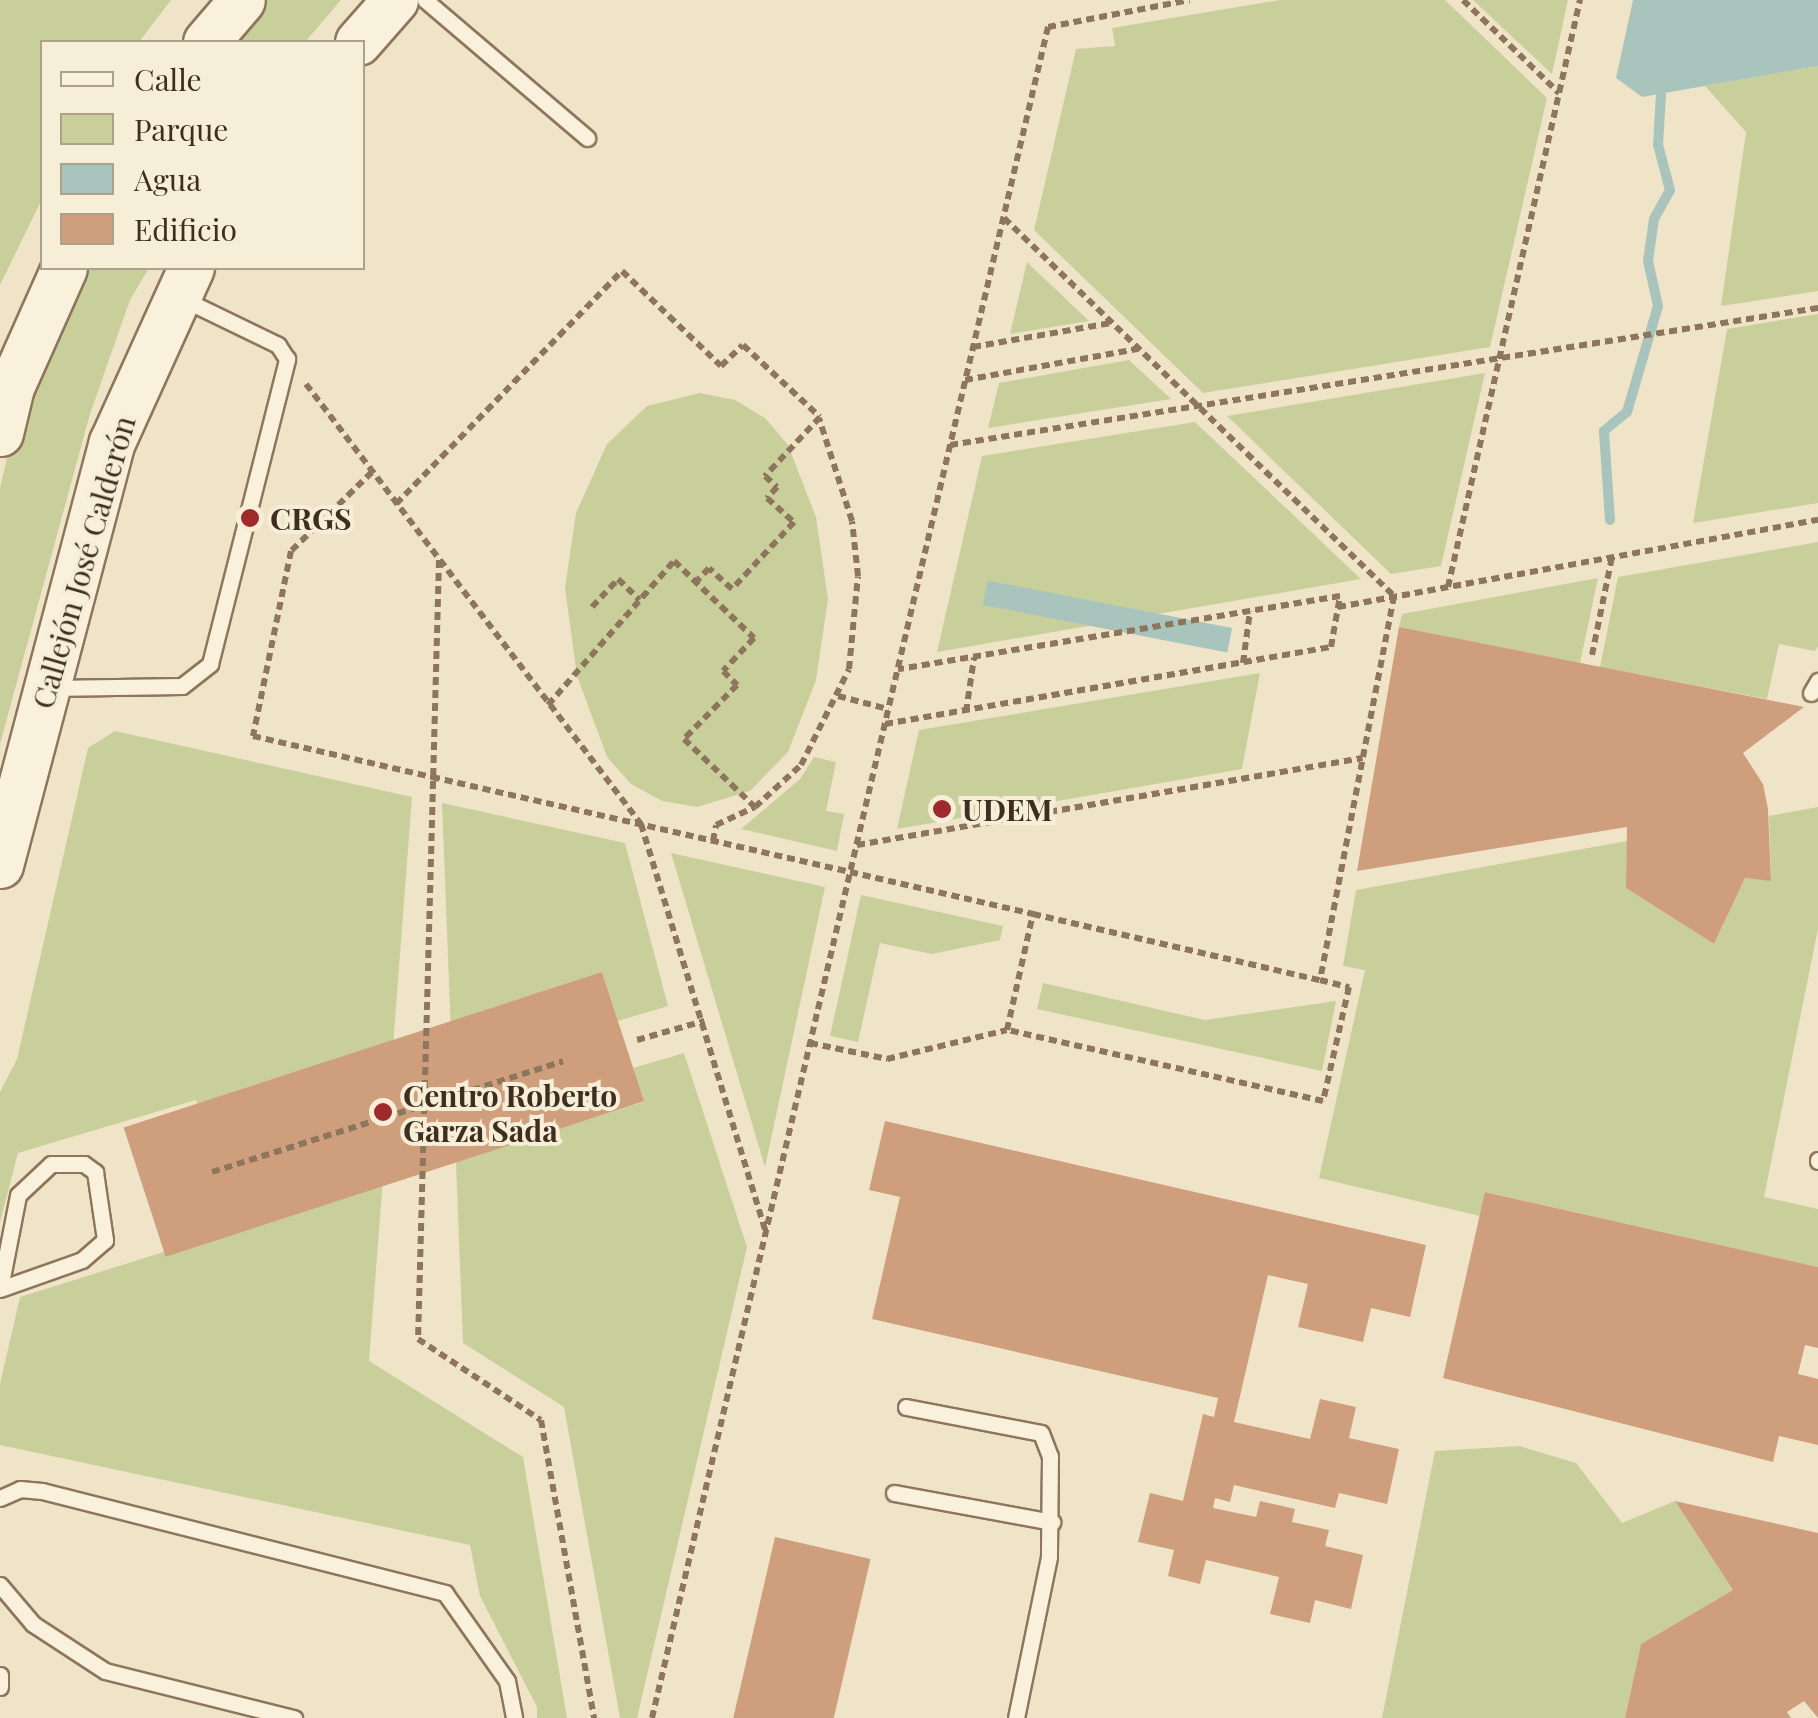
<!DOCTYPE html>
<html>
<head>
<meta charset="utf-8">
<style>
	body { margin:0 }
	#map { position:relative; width:1818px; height:1718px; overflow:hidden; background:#f0e4c8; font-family:"Playfair Display",serif }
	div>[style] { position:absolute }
	.green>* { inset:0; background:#c9cf9b }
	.water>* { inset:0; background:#a9c4bc; transform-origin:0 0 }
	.stream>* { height:10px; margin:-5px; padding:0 5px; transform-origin:5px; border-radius:5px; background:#a9c4bc }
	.building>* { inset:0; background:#cf9f7d; transform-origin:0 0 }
	.path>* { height:6px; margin-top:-3px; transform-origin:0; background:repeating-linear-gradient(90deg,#8d765c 0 8px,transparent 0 13px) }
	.roads { filter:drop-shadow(2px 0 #8d765c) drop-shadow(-2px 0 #8d765c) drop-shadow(0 2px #8d765c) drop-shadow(0 -2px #8d765c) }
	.lane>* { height:15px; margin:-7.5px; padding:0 7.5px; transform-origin:7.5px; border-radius:7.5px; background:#faf1dc }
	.secondary>* { height:45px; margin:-22.5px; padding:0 22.5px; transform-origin:22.5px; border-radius:22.5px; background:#faf1dc }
	.dots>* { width:28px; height:28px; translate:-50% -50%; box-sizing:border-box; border:5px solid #f7eed8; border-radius:50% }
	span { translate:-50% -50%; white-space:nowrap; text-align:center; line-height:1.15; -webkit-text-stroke:8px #f7eed8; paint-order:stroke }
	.poi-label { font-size:30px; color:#3d2e20; font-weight:700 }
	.left { translate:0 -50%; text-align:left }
	.street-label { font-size:30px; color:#3d2e20 }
	.legend { position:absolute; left:40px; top:40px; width:325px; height:230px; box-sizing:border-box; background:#f7eed8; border:2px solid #ada18e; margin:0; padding:12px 18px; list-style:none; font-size:30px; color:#3d2e20 }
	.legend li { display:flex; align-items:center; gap:20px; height:50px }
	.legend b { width:50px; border:2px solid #ada18e }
</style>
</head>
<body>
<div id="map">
	<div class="green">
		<div style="clip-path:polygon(0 0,171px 0,139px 42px,42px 42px,42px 199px,0 285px)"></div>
		<div style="clip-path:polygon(257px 0,341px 0,305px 42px,223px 42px)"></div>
		<div style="clip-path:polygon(1280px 0,1445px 0,1547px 98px,1490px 347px,1203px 393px,1034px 230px,1076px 49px,1115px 46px,1112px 28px)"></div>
		<div style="clip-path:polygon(1473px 0,1568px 0,1552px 74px)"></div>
		<div style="clip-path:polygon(1818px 66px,1818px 291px,1721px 306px,1746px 132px,1705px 86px)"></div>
		<div style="clip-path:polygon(1027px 262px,1089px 321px,1010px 334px)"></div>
		<div style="clip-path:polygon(80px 268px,149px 268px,130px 300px,90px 414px,0 744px,0 488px,22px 395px)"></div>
		<div style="clip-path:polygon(1818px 314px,1818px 503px,1693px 523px,1727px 329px)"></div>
		<div style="clip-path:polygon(1129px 360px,1171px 399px,988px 428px,999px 383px)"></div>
		<div style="clip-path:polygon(1485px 373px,1441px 566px,1391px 574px,1227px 416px)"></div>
		<div style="clip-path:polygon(700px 393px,735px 400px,765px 418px,788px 445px,816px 517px,828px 599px,816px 680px,788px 752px,750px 791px,697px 807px,662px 801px,631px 784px,607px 757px,577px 676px,565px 588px,576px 513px,607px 444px,647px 406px)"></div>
		<div style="clip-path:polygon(1195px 422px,1361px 579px,937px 652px,982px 456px)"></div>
		<div style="clip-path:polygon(1818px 542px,1818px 646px,1815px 651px,1779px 644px,1767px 699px,1600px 667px,1618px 577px)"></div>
		<div style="clip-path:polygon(1598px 578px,1580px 663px,1399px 627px,1402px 614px)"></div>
		<div style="clip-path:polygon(1260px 673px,1242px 769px,897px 829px,919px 730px)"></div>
		<div style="clip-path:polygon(115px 731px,412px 797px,369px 1361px,523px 1457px,567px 1718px,537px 1718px,537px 1707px,480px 1596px,470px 1545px,0 1445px,0 1384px,20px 1297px,237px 1229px,196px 1100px,18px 1153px,0 1222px,0 1092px,17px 1059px,88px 748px)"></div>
		<div style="clip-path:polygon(814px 757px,836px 762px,826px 811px,844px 814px,837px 851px,741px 829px,800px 779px)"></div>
		<div style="clip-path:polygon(442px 803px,625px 843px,668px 1006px,618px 1021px,602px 972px,576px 1123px,643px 1102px,633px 1068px,684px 1053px,747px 1247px,637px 1718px,620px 1718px,564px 1407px,463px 1343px)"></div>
		<div style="clip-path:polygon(1818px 807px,1818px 929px,1764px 1197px,1818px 1209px,1818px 1267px,1486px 1192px,1480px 1216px,1319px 1178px,1365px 970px,1343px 966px,1356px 890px,1627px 841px,1626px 888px,1714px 944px,1745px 878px,1771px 880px,1769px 816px)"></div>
		<div style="clip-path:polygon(671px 853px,825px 887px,765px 1167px)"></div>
		<div style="clip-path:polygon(861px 895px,1003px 926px,1000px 940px,932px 954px,880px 943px,858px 1042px,830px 1036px)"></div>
		<div style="clip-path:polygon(1043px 983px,1205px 1020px,1336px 1001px,1322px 1071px,1037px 1009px)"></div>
		<div style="clip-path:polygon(1519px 1446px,1576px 1463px,1622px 1523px,1675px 1501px,1733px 1590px,1641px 1644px,1625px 1718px,1382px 1718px,1435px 1451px)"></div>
	</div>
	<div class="water">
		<div style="clip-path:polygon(1633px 0,1818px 0,1818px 66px,1642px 97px,1616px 78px)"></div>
		<div style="left:1232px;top:628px;width:25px;height:249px;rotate:101deg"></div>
	</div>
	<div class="stream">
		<div style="left:1610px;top:520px;width:89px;rotate:-93.9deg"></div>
		<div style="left:1604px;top:431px;width:30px;rotate:-40deg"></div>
		<div style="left:1627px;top:412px;width:110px;rotate:-73.7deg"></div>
		<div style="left:1658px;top:306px;width:46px;rotate:-102.5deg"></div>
		<div style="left:1648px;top:261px;width:42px;rotate:-81.9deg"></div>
		<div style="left:1654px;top:219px;width:33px;rotate:-61deg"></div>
		<div style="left:1670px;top:190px;width:47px;rotate:-104.9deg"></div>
		<div style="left:1658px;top:145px;width:51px;rotate:-86.6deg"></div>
	</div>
	<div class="building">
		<div style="clip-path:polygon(1399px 627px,1804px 707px,1743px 753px,1763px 784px,1768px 809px,1771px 881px,1745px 878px,1714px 944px,1626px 888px,1627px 827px,1357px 871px)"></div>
		<div style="left:602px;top:972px;width:136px;height:503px;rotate:72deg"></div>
		<div style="clip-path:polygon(885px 1121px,1426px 1245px,1410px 1317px,1371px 1308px,1363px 1342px,1298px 1327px,1308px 1284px,1268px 1275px,1234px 1422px,1310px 1439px,1320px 1399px,1356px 1407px,1349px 1438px,1399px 1449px,1387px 1504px,1339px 1493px,1335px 1508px,1234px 1485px,1230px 1502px,1215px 1498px,1213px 1508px,1256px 1517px,1260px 1501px,1295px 1509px,1292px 1522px,1329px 1530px,1325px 1546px,1363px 1555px,1351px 1609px,1315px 1600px,1310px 1623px,1270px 1614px,1279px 1577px,1206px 1560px,1200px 1584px,1168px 1576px,1174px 1550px,1138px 1542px,1150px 1493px,1183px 1501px,1203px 1414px,1214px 1417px,1218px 1398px,872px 1319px,900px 1197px,869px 1190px)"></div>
		<div style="clip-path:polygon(1485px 1192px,1818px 1267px,1818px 1348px,1805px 1345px,1798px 1374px,1818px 1379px,1818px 1445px,1779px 1436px,1773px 1462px,1443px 1378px)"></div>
		<div style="clip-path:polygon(1675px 1501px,1818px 1533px,1818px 1718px,1804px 1701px,1787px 1712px,1791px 1718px,1625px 1718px,1641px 1644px,1733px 1590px)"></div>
		<div style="left:775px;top:1537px;width:98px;height:186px;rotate:13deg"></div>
	</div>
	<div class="path">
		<div style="left:1463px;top:0;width:134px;rotate:44.1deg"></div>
		<div style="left:1004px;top:218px;width:543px;rotate:44.1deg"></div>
		<div style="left:1394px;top:596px;width:391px;rotate:100.9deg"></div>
		<div style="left:973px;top:347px;width:140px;rotate:-9.9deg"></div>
		<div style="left:965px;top:380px;width:175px;rotate:-10.2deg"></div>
		<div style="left:306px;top:384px;width:553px;rotate:52.72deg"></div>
		<div style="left:641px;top:824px;width:425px;rotate:73deg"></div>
		<div style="left:950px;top:445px;width:879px;rotate:-8.97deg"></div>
		<div style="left:372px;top:472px;width:113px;rotate:135.7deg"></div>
		<div style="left:291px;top:551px;width:189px;rotate:101.6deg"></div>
		<div style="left:253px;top:736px;width:184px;rotate:12.9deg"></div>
		<div style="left:432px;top:777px;width:429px;rotate:12.8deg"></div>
		<div style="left:850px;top:872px;width:188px;rotate:12.9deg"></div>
		<div style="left:1033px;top:914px;width:294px;rotate:13deg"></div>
		<div style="left:1320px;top:980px;width:30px;rotate:14deg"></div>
		<div style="left:1349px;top:987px;width:117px;rotate:102.8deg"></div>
		<div style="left:1323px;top:1101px;width:324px;rotate:-167.3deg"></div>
		<div style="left:1007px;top:1030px;width:119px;rotate:-77.4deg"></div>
		<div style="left:396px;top:504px;width:325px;rotate:-45.9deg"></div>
		<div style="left:622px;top:271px;width:137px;rotate:43.8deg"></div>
		<div style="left:721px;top:366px;width:30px;rotate:-44deg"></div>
		<div style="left:743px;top:345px;width:105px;rotate:43.1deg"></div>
		<div style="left:820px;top:417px;width:81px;rotate:133deg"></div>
		<div style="left:765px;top:476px;width:16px;rotate:43deg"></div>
		<div style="left:777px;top:487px;width:15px;rotate:132deg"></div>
		<div style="left:767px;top:498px;width:36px;rotate:42deg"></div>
		<div style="left:794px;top:522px;width:91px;rotate:132.8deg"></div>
		<div style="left:732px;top:589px;width:31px;rotate:-138deg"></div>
		<div style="left:709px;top:568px;width:19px;rotate:133deg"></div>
		<div style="left:439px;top:560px;width:779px;rotate:91.54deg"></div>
		<div style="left:418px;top:1339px;width:147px;rotate:33.4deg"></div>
		<div style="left:541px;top:1420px;width:303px;rotate:79.9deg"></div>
		<div style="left:1448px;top:587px;width:602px;rotate:-77.33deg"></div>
		<div style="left:592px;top:607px;width:38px;rotate:-47deg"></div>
		<div style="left:618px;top:579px;width:30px;rotate:44deg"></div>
		<div style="left:1338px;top:607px;width:488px;rotate:-10.3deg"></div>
		<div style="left:1592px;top:655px;width:100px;rotate:-78.5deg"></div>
		<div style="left:1243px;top:663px;width:52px;rotate:-82.3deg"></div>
		<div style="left:838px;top:696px;width:52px;rotate:14.6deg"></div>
		<div style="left:548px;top:705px;width:191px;rotate:-48.8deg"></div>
		<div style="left:674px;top:561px;width:111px;rotate:43.9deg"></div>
		<div style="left:754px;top:638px;width:45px;rotate:133.2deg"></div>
		<div style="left:723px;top:671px;width:20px;rotate:45deg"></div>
		<div style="left:737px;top:685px;width:76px;rotate:134.5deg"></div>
		<div style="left:684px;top:739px;width:98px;rotate:43.8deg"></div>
		<div style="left:966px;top:712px;width:55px;rotate:-81.6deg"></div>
		<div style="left:885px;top:724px;width:453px;rotate:-9.8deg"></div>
		<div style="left:1331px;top:647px;width:52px;rotate:-80deg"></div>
		<div style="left:1340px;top:596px;width:448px;rotate:170.6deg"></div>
		<div style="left:713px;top:841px;width:16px;rotate:-79deg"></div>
		<div style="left:716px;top:825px;width:43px;rotate:-24.8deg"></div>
		<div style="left:755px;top:807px;width:62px;rotate:-42.4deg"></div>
		<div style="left:801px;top:765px;width:107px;rotate:-63.4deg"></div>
		<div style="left:849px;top:669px;width:93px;rotate:-84.5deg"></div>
		<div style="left:858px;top:576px;width:55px;rotate:-96.2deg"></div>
		<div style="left:852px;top:521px;width:108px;rotate:-107.8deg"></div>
		<div style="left:857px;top:845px;width:513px;rotate:-9.76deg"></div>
		<div style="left:637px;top:1040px;width:70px;rotate:-15.8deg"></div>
		<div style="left:810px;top:1043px;width:79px;rotate:11.7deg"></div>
		<div style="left:887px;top:1059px;width:123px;rotate:-13.6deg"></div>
		<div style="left:212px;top:1172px;width:368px;rotate:-17.5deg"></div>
		<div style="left:652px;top:1718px;width:1737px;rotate:-76.82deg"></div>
		<div style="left:1048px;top:27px;width:144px;rotate:-10.8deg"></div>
	</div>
	<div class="roads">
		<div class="lane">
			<div style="left:425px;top:0;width:213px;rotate:40.4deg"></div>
			<div style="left:50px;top:688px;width:132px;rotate:-0.9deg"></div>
			<div style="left:182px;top:686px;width:36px;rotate:-38deg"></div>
			<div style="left:210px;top:664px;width:315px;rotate:-75.8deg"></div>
			<div style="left:287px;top:359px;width:17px;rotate:-123deg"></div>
			<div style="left:278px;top:345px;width:106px;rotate:-154.2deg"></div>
			<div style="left:1811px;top:693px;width:14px;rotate:-60deg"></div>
			<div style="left:1818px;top:1161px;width:1px;rotate:-90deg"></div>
			<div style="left:0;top:1288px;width:95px;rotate:-79deg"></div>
			<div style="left:18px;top:1195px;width:45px;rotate:-43.2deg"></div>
			<div style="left:51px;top:1164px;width:33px"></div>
			<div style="left:84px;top:1164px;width:14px;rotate:36deg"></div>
			<div style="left:95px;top:1172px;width:69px;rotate:81.6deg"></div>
			<div style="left:105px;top:1240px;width:30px;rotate:139deg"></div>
			<div style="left:82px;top:1260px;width:87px;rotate:160.5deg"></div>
			<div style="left:906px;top:1407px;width:137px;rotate:10.9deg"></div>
			<div style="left:1041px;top:1433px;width:25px;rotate:69deg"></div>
			<div style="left:1050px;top:1456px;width:101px;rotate:90.6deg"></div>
			<div style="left:1049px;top:1557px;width:164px;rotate:101.6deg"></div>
			<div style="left:894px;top:1493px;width:161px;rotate:10.4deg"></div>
			<div style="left:0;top:1498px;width:22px;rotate:-24deg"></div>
			<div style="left:20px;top:1489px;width:22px;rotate:5deg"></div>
			<div style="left:42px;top:1491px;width:416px;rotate:14.2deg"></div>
			<div style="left:445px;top:1593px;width:108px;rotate:54.8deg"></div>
			<div style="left:507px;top:1681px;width:38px;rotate:79deg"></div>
			<div style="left:0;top:1585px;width:51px;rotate:49.8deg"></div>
			<div style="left:33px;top:1624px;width:86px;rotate:33.1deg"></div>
			<div style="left:105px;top:1671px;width:195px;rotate:14deg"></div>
			<div style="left:0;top:1675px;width:12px;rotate:90deg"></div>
		</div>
		<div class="secondary">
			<div style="left:206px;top:42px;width:55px;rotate:-49.4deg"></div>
			<div style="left:358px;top:42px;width:56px;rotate:-48.6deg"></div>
			<div style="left:0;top:433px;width:47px;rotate:-76.6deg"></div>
			<div style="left:11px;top:387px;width:130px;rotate:-66deg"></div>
			<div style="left:0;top:865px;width:438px;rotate:-75.2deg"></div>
			<div style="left:112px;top:442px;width:191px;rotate:-65.6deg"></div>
		</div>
	</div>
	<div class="dots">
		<div style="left:250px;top:518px;background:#9e2a2b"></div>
		<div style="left:942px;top:809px;background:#9e2a2b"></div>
		<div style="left:383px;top:1112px;background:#9e2a2b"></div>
	</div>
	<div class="poi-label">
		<span class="left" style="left:270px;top:518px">CRGS</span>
		<span class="left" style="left:962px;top:809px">UDEM</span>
		<span class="left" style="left:403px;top:1112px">Centro Roberto<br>Garza Sada</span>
	</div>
	<div class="street-label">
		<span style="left:83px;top:562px;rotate:-74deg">Callejón José Calderón</span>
	</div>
	<ul class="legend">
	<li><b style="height:12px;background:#faf1dc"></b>Calle</li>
	<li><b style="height:28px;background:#c9cf9b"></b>Parque</li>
	<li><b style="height:28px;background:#a9c4bc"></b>Agua</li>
	<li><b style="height:28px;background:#cf9f7d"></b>Edificio</li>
	</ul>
</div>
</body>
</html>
